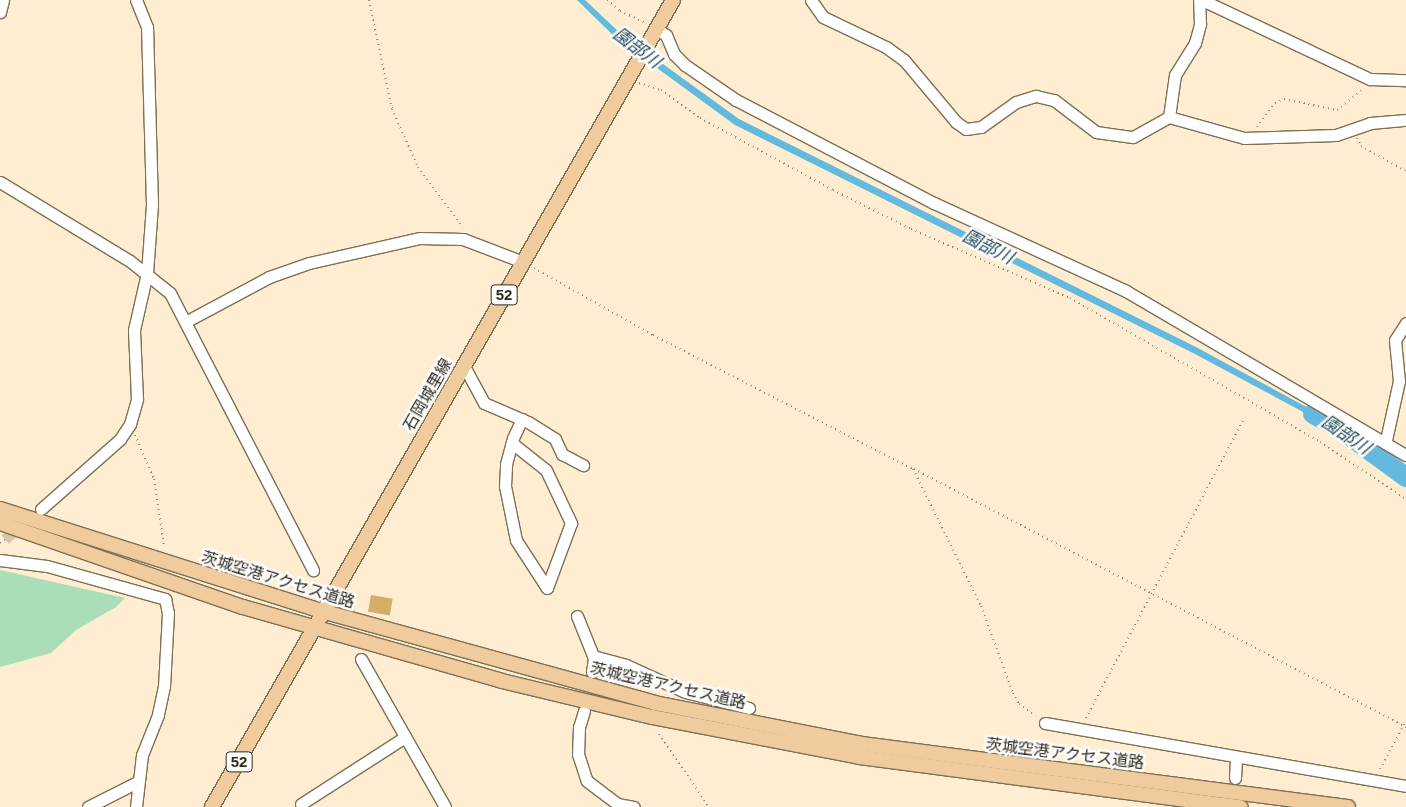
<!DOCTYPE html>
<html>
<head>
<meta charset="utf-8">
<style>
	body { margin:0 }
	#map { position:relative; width:1406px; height:807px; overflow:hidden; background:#feedd0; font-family:Helvetica,"Noto Sans JP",sans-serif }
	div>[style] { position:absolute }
	.green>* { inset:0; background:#a9deb9 }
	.water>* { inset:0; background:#64bade }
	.river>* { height:20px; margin:-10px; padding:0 10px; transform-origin:10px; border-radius:10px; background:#64bade }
	.building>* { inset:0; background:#d4ae69; transform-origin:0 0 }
	.minor-tunnel>* { height:11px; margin-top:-5.5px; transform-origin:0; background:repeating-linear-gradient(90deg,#d5c6ad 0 11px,transparent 0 16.5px) }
	.path>* { height:2px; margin-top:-1px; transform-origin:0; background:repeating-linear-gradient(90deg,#938874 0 1px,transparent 0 5px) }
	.roads { filter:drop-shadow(1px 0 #7e6f55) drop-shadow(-1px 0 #7e6f55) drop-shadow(0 1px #7e6f55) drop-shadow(0 -1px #7e6f55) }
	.minor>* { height:11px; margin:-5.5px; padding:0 5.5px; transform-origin:5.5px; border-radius:5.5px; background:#fff }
	.major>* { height:14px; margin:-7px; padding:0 7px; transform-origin:7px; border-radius:7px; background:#efcb9e }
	span { translate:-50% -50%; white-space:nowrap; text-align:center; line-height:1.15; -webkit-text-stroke:5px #fdfdfd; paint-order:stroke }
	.shield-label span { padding:1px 4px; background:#fdfdfd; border:1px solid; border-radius:4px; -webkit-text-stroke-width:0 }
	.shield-label { font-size:15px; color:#302a1f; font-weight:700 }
	.street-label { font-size:16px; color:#302a1f }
	.water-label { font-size:18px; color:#234a5a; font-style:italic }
</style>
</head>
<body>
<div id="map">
	<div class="green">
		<div style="clip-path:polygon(0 570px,125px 598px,116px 607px,76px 630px,51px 653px,0 667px)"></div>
	</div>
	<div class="water">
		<div style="clip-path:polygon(577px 0,585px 0,620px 33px,739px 119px,1196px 347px,1338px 424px,1335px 429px,1193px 353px,735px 125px,616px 38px)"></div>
	</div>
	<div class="river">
		<div style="left:1313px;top:414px;width:26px;rotate:28deg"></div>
		<div style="left:1336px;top:426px;width:87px;rotate:36.1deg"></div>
	</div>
	<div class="building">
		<div style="left:371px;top:595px;width:22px;height:17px;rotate:10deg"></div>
	</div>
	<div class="minor-tunnel">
		<div style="left:5px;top:539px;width:23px;rotate:-40deg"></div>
	</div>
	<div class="path">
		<div style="left:369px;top:0;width:111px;rotate:78.1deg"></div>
		<div style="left:392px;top:109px;width:64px;rotate:65.9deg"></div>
		<div style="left:418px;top:167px;width:75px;rotate:53.1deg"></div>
		<div style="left:607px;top:0;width:17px;rotate:40deg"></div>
		<div style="left:620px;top:11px;width:29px;rotate:25deg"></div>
		<div style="left:639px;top:83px;width:23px;rotate:18deg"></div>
		<div style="left:661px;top:90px;width:48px;rotate:35.7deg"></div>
		<div style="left:700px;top:118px;width:151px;rotate:28.4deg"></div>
		<div style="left:833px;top:190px;width:87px;rotate:26.6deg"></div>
		<div style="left:911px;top:229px;width:173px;rotate:23.5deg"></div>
		<div style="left:1070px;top:298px;width:289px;rotate:29.9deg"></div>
		<div style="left:1320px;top:442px;width:103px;rotate:33.5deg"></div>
		<div style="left:1257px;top:127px;width:30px;rotate:-53deg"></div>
		<div style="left:1275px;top:103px;width:10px;rotate:-24deg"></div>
		<div style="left:1284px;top:99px;width:54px;rotate:11.7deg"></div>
		<div style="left:1337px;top:110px;width:33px;rotate:-39deg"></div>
		<div style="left:1357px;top:138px;width:9px;rotate:63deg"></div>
		<div style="left:1361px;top:146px;width:51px;rotate:29.1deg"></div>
		<div style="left:534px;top:268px;width:137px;rotate:29.4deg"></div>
		<div style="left:653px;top:335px;width:292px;rotate:27.3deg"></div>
		<div style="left:913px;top:469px;width:153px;rotate:63.6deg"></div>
		<div style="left:981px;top:606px;width:93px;rotate:69.8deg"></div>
		<div style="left:1013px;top:693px;width:13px;rotate:61deg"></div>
		<div style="left:1019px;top:704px;width:20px;rotate:37deg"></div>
		<div style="left:135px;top:435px;width:48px;rotate:66.6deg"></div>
		<div style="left:154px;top:479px;width:68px;rotate:81.5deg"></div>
		<div style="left:914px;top:469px;width:556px;rotate:27.67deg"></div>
		<div style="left:0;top:543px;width:6px;rotate:-39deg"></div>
		<div style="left:1086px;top:718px;width:340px;rotate:-62.2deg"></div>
		<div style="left:659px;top:734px;width:88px;rotate:55.6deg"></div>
		<div style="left:1380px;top:769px;width:55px;rotate:-61.6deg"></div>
	</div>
	<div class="roads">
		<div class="minor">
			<div style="left:811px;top:0;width:21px;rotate:55deg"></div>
			<div style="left:823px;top:17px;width:70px;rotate:25.5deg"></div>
			<div style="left:886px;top:47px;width:22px;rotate:36deg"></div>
			<div style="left:904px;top:60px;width:81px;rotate:50deg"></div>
			<div style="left:956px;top:122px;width:12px;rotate:35deg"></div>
			<div style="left:966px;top:129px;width:15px;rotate:-8deg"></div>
			<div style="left:981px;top:127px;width:43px;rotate:-35.5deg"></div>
			<div style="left:1016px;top:102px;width:21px;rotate:-17deg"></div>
			<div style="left:1036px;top:96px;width:18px;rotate:13deg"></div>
			<div style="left:1054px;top:100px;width:53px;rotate:37.3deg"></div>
			<div style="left:1096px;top:132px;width:37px;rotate:8deg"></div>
			<div style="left:1133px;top:137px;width:41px;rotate:-29.1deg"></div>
			<div style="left:1169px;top:117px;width:78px;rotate:15.6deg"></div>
			<div style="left:1244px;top:138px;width:92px;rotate:-1.9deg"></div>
			<div style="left:1336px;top:135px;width:36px;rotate:-19deg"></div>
			<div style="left:1370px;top:123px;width:36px;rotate:-5deg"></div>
			<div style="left:1202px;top:0;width:186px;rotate:25.2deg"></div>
			<div style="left:1370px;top:79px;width:36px;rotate:2deg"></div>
			<div style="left:0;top:12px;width:12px;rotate:-76deg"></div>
			<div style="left:657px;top:29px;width:11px;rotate:34deg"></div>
			<div style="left:666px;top:35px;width:21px;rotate:67deg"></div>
			<div style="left:674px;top:54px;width:16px;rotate:45deg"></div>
			<div style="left:685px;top:65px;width:62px;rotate:34.5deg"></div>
			<div style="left:736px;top:100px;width:223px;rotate:27.5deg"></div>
			<div style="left:934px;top:203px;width:211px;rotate:24.6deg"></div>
			<div style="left:1126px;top:291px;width:324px;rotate:30.4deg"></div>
			<div style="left:1169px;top:117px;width:42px;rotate:-81.9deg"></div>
			<div style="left:1175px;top:75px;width:38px;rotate:-58deg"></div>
			<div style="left:1195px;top:43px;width:20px;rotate:-75deg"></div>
			<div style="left:1200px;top:24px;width:24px;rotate:-92deg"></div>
			<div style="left:0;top:182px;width:152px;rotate:31.3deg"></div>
			<div style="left:130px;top:261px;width:51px;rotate:38.7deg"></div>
			<div style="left:170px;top:293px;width:312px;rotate:62.7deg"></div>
			<div style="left:187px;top:321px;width:93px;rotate:-28.2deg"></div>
			<div style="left:269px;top:277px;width:42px;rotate:-19.3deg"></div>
			<div style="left:309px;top:263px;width:114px;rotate:-12.7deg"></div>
			<div style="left:420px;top:238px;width:43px;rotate:1.3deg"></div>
			<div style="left:463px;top:239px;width:64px;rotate:21deg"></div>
			<div style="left:464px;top:366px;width:42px;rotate:61.6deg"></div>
			<div style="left:484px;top:403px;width:48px;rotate:23.4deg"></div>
			<div style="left:528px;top:422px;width:32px;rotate:32deg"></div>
			<div style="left:555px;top:439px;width:17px;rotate:65deg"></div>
			<div style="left:562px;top:454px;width:24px;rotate:28deg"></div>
			<div style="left:1386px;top:440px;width:60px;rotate:-77.6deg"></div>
			<div style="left:1399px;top:381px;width:41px;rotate:-95.6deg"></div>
			<div style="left:1395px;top:340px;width:20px;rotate:-57deg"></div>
			<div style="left:512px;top:443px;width:43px;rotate:38.5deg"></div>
			<div style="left:546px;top:470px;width:59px;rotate:64.7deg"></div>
			<div style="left:571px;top:523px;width:69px;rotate:110.3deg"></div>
			<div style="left:547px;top:588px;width:57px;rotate:-122.9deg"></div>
			<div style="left:516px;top:540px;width:55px;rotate:-101.5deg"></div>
			<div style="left:505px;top:486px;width:22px;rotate:-87deg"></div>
			<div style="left:506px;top:464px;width:27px;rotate:-75deg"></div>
			<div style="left:513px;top:438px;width:21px;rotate:-65deg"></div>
			<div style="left:41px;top:509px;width:106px;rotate:-41.5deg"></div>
			<div style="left:120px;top:439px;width:18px;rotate:-56deg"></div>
			<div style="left:130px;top:424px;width:26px;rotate:-74deg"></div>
			<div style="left:137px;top:399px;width:69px;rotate:-92.5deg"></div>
			<div style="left:134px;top:330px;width:58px;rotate:-77.2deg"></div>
			<div style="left:147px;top:273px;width:68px;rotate:-85.8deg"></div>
			<div style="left:152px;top:205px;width:178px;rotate:-91.6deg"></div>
			<div style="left:147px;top:27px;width:29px;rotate:-112deg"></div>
			<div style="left:0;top:560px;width:47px;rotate:7.3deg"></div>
			<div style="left:47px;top:566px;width:123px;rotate:15.6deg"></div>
			<div style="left:165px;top:599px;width:14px;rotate:78deg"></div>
			<div style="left:168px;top:613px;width:73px;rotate:93.1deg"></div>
			<div style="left:164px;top:686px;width:30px;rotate:102deg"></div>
			<div style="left:158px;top:715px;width:43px;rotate:111.8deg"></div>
			<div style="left:142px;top:755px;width:52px;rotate:96.6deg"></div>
			<div style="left:577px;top:616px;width:45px;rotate:68deg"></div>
			<div style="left:594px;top:658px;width:14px;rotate:98deg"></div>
			<div style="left:593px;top:656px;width:34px;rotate:15deg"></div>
			<div style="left:626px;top:665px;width:65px;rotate:24.6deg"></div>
			<div style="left:685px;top:692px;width:66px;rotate:14deg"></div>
			<div style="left:361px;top:659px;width:170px;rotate:60.4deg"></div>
			<div style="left:584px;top:711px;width:17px;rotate:107deg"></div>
			<div style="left:579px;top:727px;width:27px;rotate:92deg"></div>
			<div style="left:578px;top:754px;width:28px;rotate:72deg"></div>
			<div style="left:587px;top:781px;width:38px;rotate:37deg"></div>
			<div style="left:617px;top:804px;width:17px;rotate:10deg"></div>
			<div style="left:1045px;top:723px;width:366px;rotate:9.9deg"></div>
			<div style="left:1235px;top:778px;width:21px;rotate:-87deg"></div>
			<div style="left:301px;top:804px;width:124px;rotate:-32.8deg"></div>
			<div style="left:88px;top:807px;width:55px;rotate:-27deg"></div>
		</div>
		<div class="major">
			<div style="left:0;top:509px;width:341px;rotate:17.6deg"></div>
			<div style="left:325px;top:612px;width:342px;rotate:15.4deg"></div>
			<div style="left:655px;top:703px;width:212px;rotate:11.2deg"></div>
			<div style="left:863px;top:744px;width:489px;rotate:7.4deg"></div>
			<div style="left:0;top:523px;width:257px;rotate:19.1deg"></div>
			<div style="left:243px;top:607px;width:269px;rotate:15.9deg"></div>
			<div style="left:502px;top:681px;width:154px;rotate:13.5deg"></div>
			<div style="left:652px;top:717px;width:211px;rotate:10.9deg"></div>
			<div style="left:859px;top:757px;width:385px;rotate:7.5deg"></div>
			<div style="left:212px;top:807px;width:929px;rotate:-60.26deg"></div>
		</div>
	</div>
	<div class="shield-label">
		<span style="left:504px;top:295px">52</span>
		<span style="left:239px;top:762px">52</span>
	</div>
	<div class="street-label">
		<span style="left:428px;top:395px;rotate:-60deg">石岡城里線</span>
		<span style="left:278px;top:580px;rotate:17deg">茨城空港アクセス道路</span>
		<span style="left:668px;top:686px;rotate:13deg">茨城空港アクセス道路</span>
		<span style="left:1065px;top:754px;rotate:7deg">茨城空港アクセス道路</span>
	</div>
	<div class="water-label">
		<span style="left:637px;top:48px;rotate:37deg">園部川</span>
		<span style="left:988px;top:247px;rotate:27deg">園部川</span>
		<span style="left:1346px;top:435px;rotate:34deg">園部川</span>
	</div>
</div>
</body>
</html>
